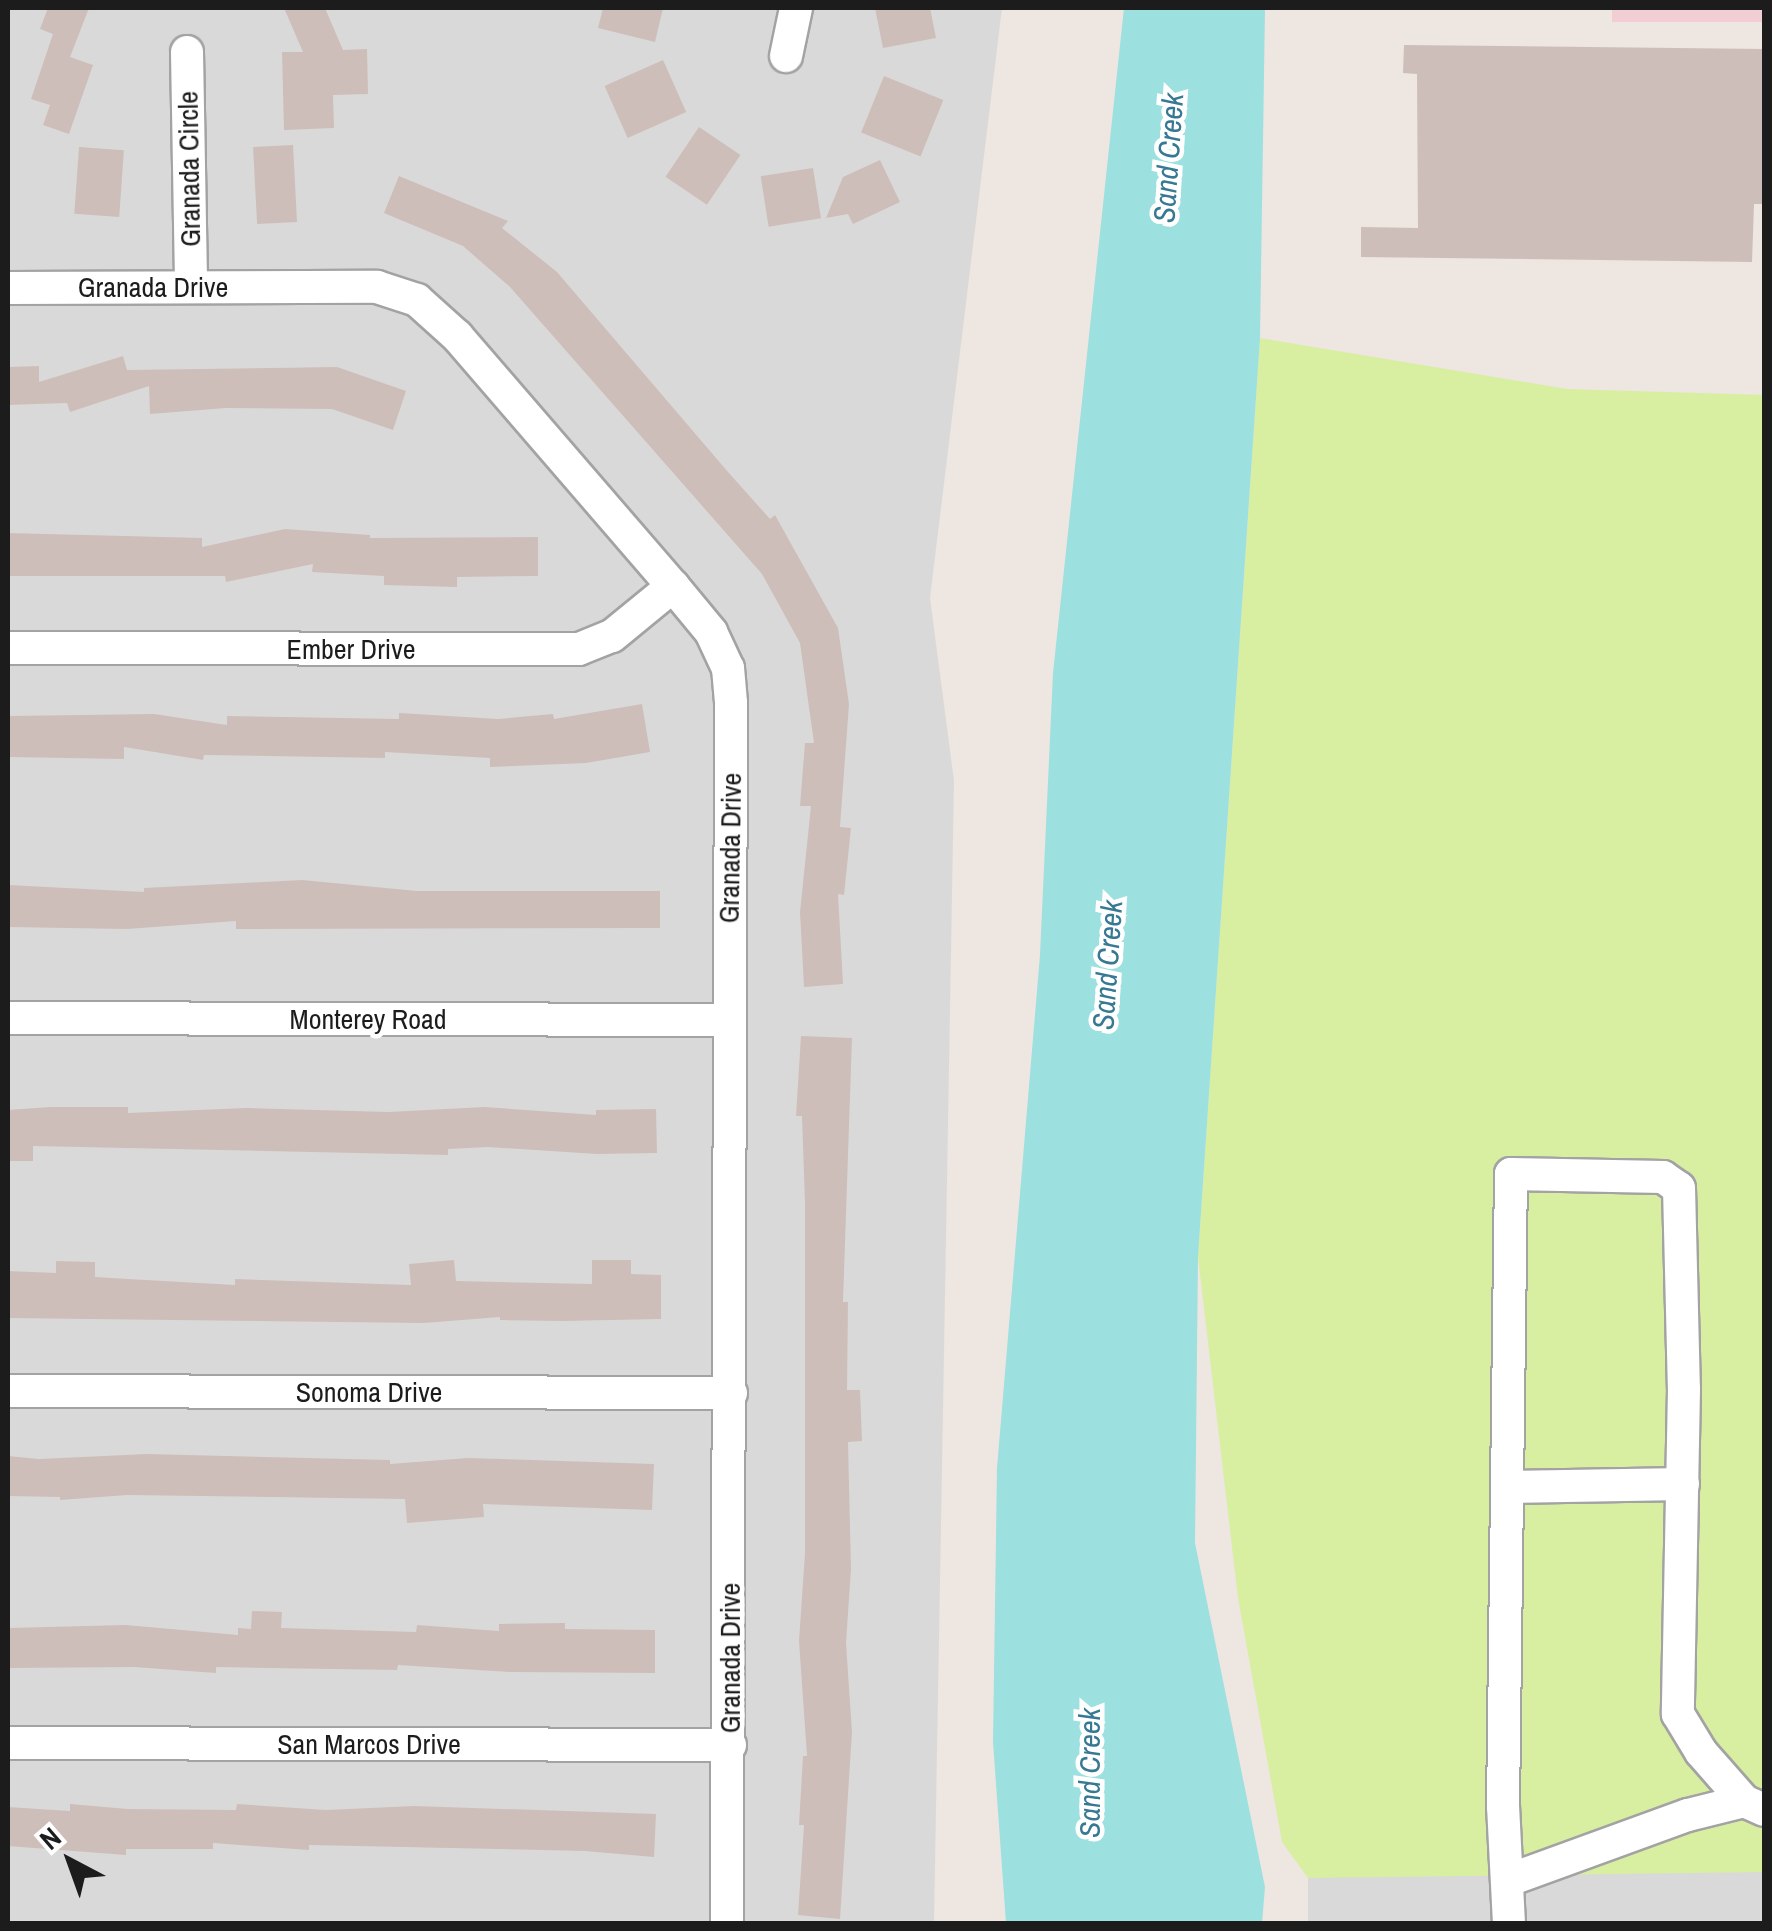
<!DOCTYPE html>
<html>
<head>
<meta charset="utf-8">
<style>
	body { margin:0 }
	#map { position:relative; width:1772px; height:1931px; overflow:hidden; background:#eee6e0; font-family:"Archivo Narrow",sans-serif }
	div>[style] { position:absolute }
	.residential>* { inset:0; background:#dad9d9; transform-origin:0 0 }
	.commercial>* { inset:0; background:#f1cdd4; transform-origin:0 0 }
	.grass>* { inset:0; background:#d8eea1 }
	.water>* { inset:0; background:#9ce0e0 }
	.building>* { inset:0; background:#cebeb9; transform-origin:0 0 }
	.roads { filter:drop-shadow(2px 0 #a3a3a3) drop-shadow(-2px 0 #a3a3a3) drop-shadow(0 2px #a3a3a3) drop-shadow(0 -2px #a3a3a3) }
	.street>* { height:32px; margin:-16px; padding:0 16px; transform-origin:16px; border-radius:16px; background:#fff }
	span { translate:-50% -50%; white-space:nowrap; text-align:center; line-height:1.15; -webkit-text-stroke:9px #fff; paint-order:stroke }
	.street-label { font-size:28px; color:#1c1c1c }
	.water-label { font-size:30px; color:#377992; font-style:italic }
	.frame { position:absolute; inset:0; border:10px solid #1c1c1c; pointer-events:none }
	.north { position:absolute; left:20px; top:1811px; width:100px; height:100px; -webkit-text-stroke:8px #fff; paint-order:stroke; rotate:319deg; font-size:28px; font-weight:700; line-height:40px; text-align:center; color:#1c1c1c }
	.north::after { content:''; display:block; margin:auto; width:35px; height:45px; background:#1c1c1c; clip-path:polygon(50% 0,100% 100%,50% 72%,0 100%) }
</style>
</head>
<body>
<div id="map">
	<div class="residential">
		<div style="clip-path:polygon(8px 8px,1002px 8px,930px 598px,954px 781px,934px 1923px,8px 1924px)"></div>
		<div style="left:1764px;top:1872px;width:51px;height:456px;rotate:90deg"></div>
	</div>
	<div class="commercial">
		<div style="left:1612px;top:8px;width:152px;height:14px"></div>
	</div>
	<div class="grass">
		<div style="clip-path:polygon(1260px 338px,1567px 389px,1764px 395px,1764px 1872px,1308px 1878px,1282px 1842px,1238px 1598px,1198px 1257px)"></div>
	</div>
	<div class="water">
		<div style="clip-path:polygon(1124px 8px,1265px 8px,1260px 338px,1198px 1257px,1195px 1543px,1265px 1887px,1262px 1923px,1006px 1923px,993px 1742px,997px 1468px,1040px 955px,1053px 673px)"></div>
	</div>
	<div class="building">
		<div style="clip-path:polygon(48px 8px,89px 8px,70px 57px,93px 65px,69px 134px,43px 125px,50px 105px,31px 99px,53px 34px,40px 29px)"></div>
		<div style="clip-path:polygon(284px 8px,325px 8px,343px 50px,367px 49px,368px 94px,333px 95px,334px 128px,284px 130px,282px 52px,303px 52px)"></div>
		<div style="clip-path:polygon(603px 8px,663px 8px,655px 42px,598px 28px)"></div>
		<div style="clip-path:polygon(875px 8px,930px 8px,936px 38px,883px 48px)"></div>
		<div style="clip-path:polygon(1404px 45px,1764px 49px,1764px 204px,1754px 204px,1752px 262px,1361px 257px,1361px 227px,1418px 228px,1417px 74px,1403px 73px)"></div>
		<div style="left:663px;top:60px;width:57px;height:64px;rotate:66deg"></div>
		<div style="left:884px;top:76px;width:64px;height:61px;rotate:22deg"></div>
		<div style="left:699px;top:127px;width:50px;height:60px;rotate:34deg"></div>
		<div style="left:293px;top:145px;width:77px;height:40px;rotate:87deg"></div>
		<div style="left:79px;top:147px;width:45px;height:67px;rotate:4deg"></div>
		<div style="clip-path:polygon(880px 160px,900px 202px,853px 224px,848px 214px,826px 218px,843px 177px)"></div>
		<div style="left:813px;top:168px;width:51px;height:53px;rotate:81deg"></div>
		<div style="clip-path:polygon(399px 176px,508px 221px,502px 228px,557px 272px,728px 472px,770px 519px,775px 515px,838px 628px,849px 704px,840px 827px,851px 828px,844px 895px,838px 894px,843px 984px,804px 987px,800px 912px,811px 806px,800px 806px,805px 743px,814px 743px,800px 643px,762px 574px,510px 287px,463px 246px,384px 213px)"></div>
		<div style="clip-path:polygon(123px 356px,127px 370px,337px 367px,406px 391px,393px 430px,332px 409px,226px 408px,150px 414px,149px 386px,70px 412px,67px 403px,8px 405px,8px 367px,39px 366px,39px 382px)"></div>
		<div style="clip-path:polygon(285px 529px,370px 535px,370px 538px,538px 537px,538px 576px,457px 577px,457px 587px,384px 585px,384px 576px,312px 572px,313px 564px,226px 582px,225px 576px,8px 576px,8px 533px,202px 538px,202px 547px)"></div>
		<div style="clip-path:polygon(642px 704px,650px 752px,586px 763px,490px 767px,490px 758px,385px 752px,385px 758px,204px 755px,203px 760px,124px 747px,124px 759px,8px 757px,8px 716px,154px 714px,227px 725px,227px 716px,399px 719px,399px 713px,498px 719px,553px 714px,554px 719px)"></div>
		<div style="clip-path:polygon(302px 880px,417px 891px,660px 891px,660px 928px,236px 929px,236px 921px,127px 929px,8px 927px,8px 885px,144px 892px,144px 888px)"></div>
		<div style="clip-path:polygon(801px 1036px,852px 1038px,843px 1302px,848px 1302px,847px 1390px,860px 1390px,862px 1441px,848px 1442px,851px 1569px,846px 1643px,852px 1732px,840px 1919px,798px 1915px,804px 1825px,799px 1825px,803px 1756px,807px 1756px,799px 1641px,805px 1553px,805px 1204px,802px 1116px,796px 1116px)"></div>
		<div style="clip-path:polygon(50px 1107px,128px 1107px,128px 1113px,246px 1108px,389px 1112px,484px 1107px,596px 1115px,596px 1110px,656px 1109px,657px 1153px,597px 1154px,488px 1147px,448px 1149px,448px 1155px,33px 1146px,33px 1161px,8px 1161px,8px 1110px)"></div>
		<div style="clip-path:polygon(454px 1260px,456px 1281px,592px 1284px,592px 1260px,631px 1260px,631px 1274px,661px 1275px,661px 1319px,562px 1321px,500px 1320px,500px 1317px,424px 1323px,8px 1318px,8px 1271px,56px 1273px,56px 1261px,95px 1262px,95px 1277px,128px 1279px,235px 1285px,235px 1279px,411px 1285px,409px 1264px)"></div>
		<div style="clip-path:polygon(147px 1454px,390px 1460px,390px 1464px,468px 1458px,654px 1464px,652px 1510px,483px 1504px,484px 1517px,407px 1523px,405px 1499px,127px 1495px,60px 1500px,60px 1497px,8px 1496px,8px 1456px,39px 1459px)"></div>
		<div style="clip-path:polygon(252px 1611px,282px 1612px,281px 1628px,416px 1632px,417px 1625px,499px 1631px,499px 1624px,565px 1623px,565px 1629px,655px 1630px,655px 1673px,510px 1672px,398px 1665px,397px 1670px,216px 1667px,216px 1673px,134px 1667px,8px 1668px,8px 1628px,126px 1625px,238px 1635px,238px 1628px,251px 1629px)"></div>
		<div style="clip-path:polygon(70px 1804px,128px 1809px,236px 1810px,237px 1804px,326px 1810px,414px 1806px,656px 1814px,654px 1857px,585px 1851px,309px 1845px,309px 1850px,213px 1843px,213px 1849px,126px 1849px,126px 1855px,8px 1846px,8px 1807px,70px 1811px)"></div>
	</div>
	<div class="roads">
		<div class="street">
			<div style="left:187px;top:52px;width:234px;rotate:89deg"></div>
			<div style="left:786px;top:56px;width:49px;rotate:-78.2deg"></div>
			<div style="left:8px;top:288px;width:369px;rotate:-0.2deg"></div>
			<div style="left:377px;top:287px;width:42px;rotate:18deg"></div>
			<div style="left:417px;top:300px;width:54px;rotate:42deg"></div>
			<div style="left:457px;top:336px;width:330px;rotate:49.2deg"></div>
			<div style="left:673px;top:586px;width:60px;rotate:50.4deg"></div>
			<div style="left:711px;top:632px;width:40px;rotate:65deg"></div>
			<div style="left:728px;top:668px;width:35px;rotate:85deg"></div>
			<div style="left:731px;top:703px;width:1221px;rotate:90.19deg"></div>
			<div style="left:8px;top:648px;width:571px;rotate:0.1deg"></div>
			<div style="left:579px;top:649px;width:35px;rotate:-22deg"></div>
			<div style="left:612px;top:636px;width:79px;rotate:-39.3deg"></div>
			<div style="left:8px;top:1018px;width:720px;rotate:0.16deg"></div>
			<div style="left:8px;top:1391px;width:723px;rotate:0.16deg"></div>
			<div style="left:1508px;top:1487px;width:175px;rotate:-1deg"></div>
			<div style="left:8px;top:1743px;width:722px;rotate:0.16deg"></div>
			<div style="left:1509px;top:1880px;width:190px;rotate:-20deg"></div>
			<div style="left:1688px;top:1815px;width:58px;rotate:-14deg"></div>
			<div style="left:1509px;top:1924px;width:117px;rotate:-92.9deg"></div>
			<div style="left:1503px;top:1807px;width:633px;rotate:-89.28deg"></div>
			<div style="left:1511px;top:1174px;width:152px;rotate:1.1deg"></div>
			<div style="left:1663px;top:1177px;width:19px;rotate:35deg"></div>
			<div style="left:1679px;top:1188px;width:201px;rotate:88.6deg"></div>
			<div style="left:1684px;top:1389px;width:325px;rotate:91.1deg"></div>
			<div style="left:1678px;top:1714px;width:44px;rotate:58.8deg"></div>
			<div style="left:1701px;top:1752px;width:65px;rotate:48.7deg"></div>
			<div style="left:1744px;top:1801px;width:22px;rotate:24deg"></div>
		</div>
	</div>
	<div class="street-label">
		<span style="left:189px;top:169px;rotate:-91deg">Granada Circle</span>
		<span style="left:153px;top:287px">Granada Drive</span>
		<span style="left:351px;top:649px">Ember Drive</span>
		<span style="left:730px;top:848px;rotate:-89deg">Granada Drive</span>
		<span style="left:368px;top:1019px">Monterey Road</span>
		<span style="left:369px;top:1392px">Sonoma Drive</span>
		<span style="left:730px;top:1658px;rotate:-90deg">Granada Drive</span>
		<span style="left:369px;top:1744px">San Marcos Drive</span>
	</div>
	<div class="water-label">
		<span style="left:1168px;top:158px;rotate:-86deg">Sand Creek</span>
		<span style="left:1107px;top:965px;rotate:-86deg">Sand Creek</span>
		<span style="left:1089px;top:1773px;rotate:-90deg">Sand Creek</span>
	</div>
	<div class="frame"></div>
	<div class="north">N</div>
</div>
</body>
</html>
